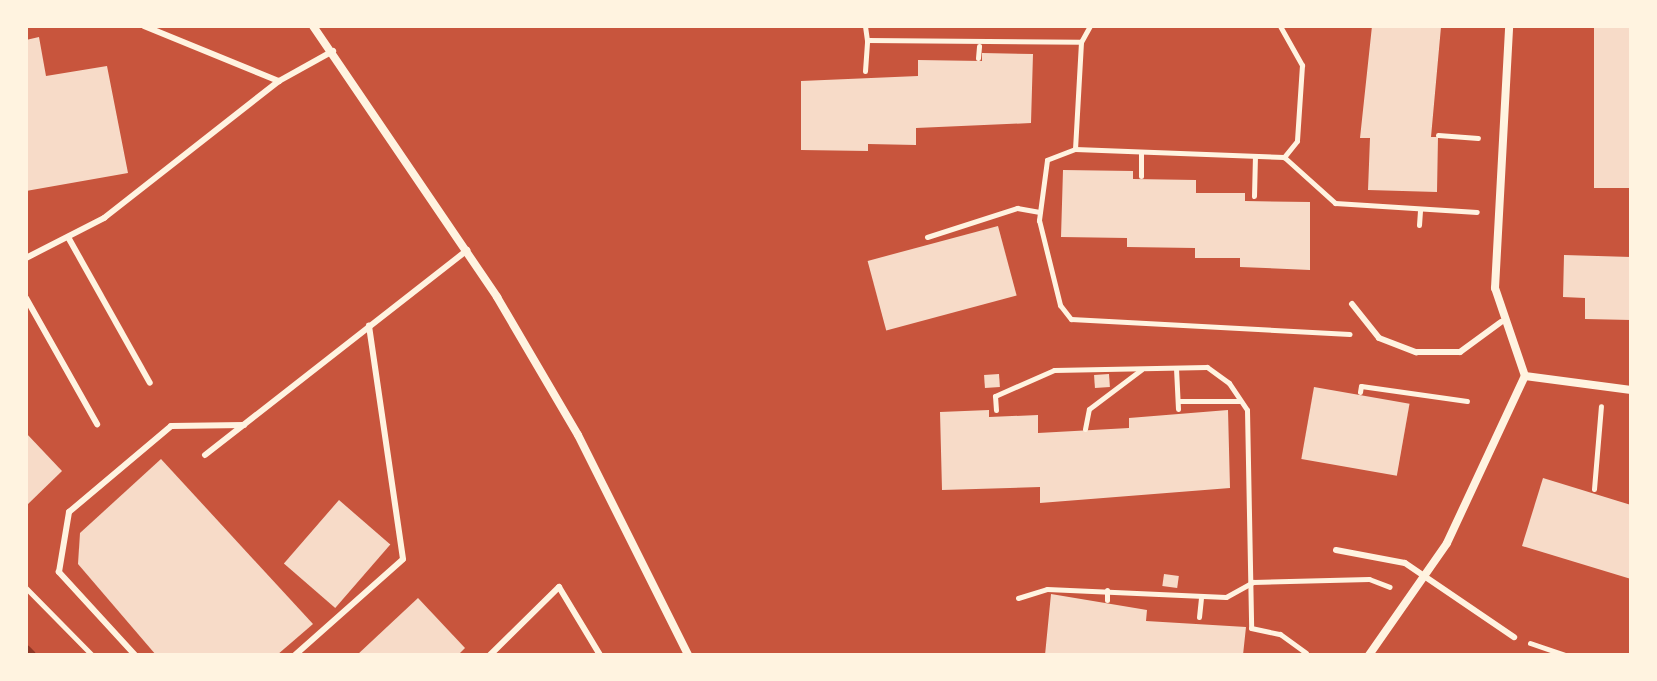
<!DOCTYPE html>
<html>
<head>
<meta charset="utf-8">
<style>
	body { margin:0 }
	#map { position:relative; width:1657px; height:681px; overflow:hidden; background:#c8553d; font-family:"IBM Plex Sans",sans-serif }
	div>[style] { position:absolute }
	.stream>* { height:10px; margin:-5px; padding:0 5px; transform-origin:5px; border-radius:5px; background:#8f3625 }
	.building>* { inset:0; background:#f7dbc8; transform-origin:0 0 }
	.path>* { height:5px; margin:-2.5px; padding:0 2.5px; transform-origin:2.5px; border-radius:2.5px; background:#fff3e0 }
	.service>* { height:6px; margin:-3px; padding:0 3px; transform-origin:3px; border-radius:3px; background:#fff3e0 }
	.minor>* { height:8px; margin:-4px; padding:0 4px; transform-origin:4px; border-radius:4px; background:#fff3e0 }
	span { translate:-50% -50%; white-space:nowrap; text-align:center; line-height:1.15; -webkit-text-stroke:7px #fff3e0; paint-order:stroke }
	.frame { position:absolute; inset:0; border:28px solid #fff3e0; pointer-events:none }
</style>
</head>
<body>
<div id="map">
	<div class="stream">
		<div style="left:26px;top:650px;width:7px;rotate:45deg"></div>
	</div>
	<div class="building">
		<div style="clip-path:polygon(1372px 26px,1441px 27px,1431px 137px,1438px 137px,1437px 192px,1368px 190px,1370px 138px,1360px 138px)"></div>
		<div style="left:1594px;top:26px;width:37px;height:162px"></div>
		<div style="clip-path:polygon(39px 37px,46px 76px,107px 66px,128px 173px,26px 191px,26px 40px)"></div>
		<div style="clip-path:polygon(982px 53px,1033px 54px,1031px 123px,916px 128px,916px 145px,868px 144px,868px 151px,801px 150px,801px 81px,918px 76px,918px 60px,982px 61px)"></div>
		<div style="clip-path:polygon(1063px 170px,1133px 171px,1133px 179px,1196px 180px,1196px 193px,1245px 193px,1245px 201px,1310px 202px,1310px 270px,1240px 267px,1240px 258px,1195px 258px,1195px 248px,1127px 247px,1127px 238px,1061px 237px)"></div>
		<div style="left:998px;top:226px;width:72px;height:135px;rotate:75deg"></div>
		<div style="clip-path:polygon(1564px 255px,1631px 257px,1631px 320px,1585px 319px,1585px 298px,1563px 297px)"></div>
		<div style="left:999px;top:374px;width:13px;height:15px;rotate:86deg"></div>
		<div style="left:1109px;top:374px;width:13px;height:15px;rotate:86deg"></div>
		<div style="left:1314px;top:387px;width:97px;height:73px;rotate:10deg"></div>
		<div style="clip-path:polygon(989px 410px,989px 417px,1038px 415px,1038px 433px,1129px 428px,1129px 418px,1228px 410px,1230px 488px,1040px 503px,1040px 487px,942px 490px,940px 412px)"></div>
		<div style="clip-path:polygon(26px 433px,62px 471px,26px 506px)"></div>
		<div style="clip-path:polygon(161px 459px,313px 624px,277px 655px,156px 655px,78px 564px,80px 533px)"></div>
		<div style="clip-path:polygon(1543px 478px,1631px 505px,1631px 579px,1522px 546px)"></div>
		<div style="left:339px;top:500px;width:68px;height:84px;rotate:41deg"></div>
		<div style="left:1164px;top:574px;width:15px;height:12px;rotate:8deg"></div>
		<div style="clip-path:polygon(1051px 594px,1147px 610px,1146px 621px,1246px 627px,1243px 655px,1045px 655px)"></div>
		<div style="clip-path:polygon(418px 598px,465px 648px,458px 655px,357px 655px)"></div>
	</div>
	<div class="path">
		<div style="left:865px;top:26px;width:14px;rotate:82deg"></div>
		<div style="left:867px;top:40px;width:214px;rotate:0.5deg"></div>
		<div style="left:1081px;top:42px;width:107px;rotate:93.2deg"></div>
		<div style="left:1075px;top:149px;width:209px;rotate:2.2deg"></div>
		<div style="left:1284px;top:157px;width:69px;rotate:42deg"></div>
		<div style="left:1335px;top:203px;width:142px;rotate:3.6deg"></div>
		<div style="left:1280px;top:26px;width:45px;rotate:60.6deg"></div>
		<div style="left:1302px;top:65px;width:76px;rotate:93.8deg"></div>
		<div style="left:1297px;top:141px;width:21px;rotate:129deg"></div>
		<div style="left:1081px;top:42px;width:18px;rotate:-61deg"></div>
		<div style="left:978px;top:58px;width:12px;rotate:-85deg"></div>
		<div style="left:865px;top:71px;width:31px;rotate:-86deg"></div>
		<div style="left:1438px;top:135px;width:40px;rotate:4.3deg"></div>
		<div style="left:1075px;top:149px;width:30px;rotate:159deg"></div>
		<div style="left:1047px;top:160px;width:61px;rotate:97.6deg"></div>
		<div style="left:1039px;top:220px;width:88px;rotate:76.1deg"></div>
		<div style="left:1060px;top:305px;width:18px;rotate:52deg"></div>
		<div style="left:1071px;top:319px;width:279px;rotate:3.1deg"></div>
		<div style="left:1141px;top:176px;width:24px;rotate:-90deg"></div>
		<div style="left:1254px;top:196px;width:40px;rotate:-88.6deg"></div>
		<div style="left:1419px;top:225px;width:16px;rotate:-86deg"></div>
		<div style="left:927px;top:237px;width:95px;rotate:-17.9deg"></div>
		<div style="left:1017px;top:208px;width:23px;rotate:10deg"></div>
		<div style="left:1176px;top:368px;width:41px;rotate:87.2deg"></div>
		<div style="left:1360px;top:392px;width:6px;rotate:-81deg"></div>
		<div style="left:1361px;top:386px;width:107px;rotate:8.1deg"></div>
		<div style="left:1178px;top:401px;width:62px"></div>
		<div style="left:996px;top:410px;width:14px;rotate:-94deg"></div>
		<div style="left:995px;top:396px;width:64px;rotate:-23.8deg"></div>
		<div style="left:1054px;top:370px;width:153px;rotate:-1.1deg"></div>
		<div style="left:1207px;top:367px;width:27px;rotate:36deg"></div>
		<div style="left:1229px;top:383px;width:32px;rotate:56deg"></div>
		<div style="left:1247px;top:410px;width:218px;rotate:88.9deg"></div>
		<div style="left:1251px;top:628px;width:30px;rotate:12deg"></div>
		<div style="left:1280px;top:634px;width:32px;rotate:36deg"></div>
		<div style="left:1085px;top:429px;width:20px;rotate:-79deg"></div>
		<div style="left:1089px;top:409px;width:66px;rotate:-37deg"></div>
		<div style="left:1594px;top:489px;width:83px;rotate:-85.2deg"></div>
		<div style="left:26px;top:588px;width:94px;rotate:45.4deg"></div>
		<div style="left:1107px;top:590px;width:10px;rotate:90deg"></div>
		<div style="left:1018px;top:598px;width:30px;rotate:-17deg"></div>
		<div style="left:1047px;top:589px;width:179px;rotate:2.6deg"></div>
		<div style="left:1226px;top:597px;width:31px;rotate:-29deg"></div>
		<div style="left:1253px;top:582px;width:116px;rotate:-1.5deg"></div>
		<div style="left:1369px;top:579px;width:22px;rotate:21deg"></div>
		<div style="left:1199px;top:617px;width:19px;rotate:-84deg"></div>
		<div style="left:1530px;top:643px;width:36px;rotate:19deg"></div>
	</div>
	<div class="service">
		<div style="left:144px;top:26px;width:146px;rotate:22.2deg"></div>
		<div style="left:68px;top:237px;width:167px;rotate:60.7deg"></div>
		<div style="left:26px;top:258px;width:88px;rotate:-27.1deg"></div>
		<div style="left:104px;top:218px;width:222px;rotate:-38.1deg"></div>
		<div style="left:279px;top:81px;width:62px;rotate:-29.1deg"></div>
		<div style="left:26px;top:298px;width:145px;rotate:60.6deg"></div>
		<div style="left:1352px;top:304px;width:43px;rotate:51.5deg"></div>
		<div style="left:1379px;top:338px;width:40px;rotate:21deg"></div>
		<div style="left:1416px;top:352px;width:44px"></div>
		<div style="left:1460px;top:352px;width:51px;rotate:-36.2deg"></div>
		<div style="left:205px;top:455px;width:333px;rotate:-38deg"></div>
		<div style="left:1336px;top:550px;width:70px;rotate:10.7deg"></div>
		<div style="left:1405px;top:563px;width:132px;rotate:34.2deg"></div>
		<div style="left:135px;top:655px;width:113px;rotate:-132.5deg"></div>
		<div style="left:59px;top:572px;width:61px;rotate:-80.5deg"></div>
		<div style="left:69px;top:512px;width:133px;rotate:-40.1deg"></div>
		<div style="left:171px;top:426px;width:73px;rotate:-0.8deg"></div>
		<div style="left:295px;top:655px;width:144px;rotate:-41.6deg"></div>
		<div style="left:403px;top:559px;width:236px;rotate:-98.3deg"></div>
		<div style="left:490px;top:655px;width:97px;rotate:-44.6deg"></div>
		<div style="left:559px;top:587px;width:79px;rotate:58.9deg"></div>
	</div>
	<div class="minor">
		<div style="left:313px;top:26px;width:328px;rotate:55.8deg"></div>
		<div style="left:497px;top:297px;width:160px;rotate:59.6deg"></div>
		<div style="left:578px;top:435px;width:246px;rotate:63.4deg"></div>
		<div style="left:1525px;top:376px;width:107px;rotate:7.5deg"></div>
		<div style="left:1369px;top:655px;width:136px;rotate:-55.1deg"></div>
		<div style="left:1447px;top:543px;width:184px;rotate:-65deg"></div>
		<div style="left:1525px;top:376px;width:93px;rotate:-108.8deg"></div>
		<div style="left:1495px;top:288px;width:262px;rotate:-86.9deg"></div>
	</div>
	<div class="frame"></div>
</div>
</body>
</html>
